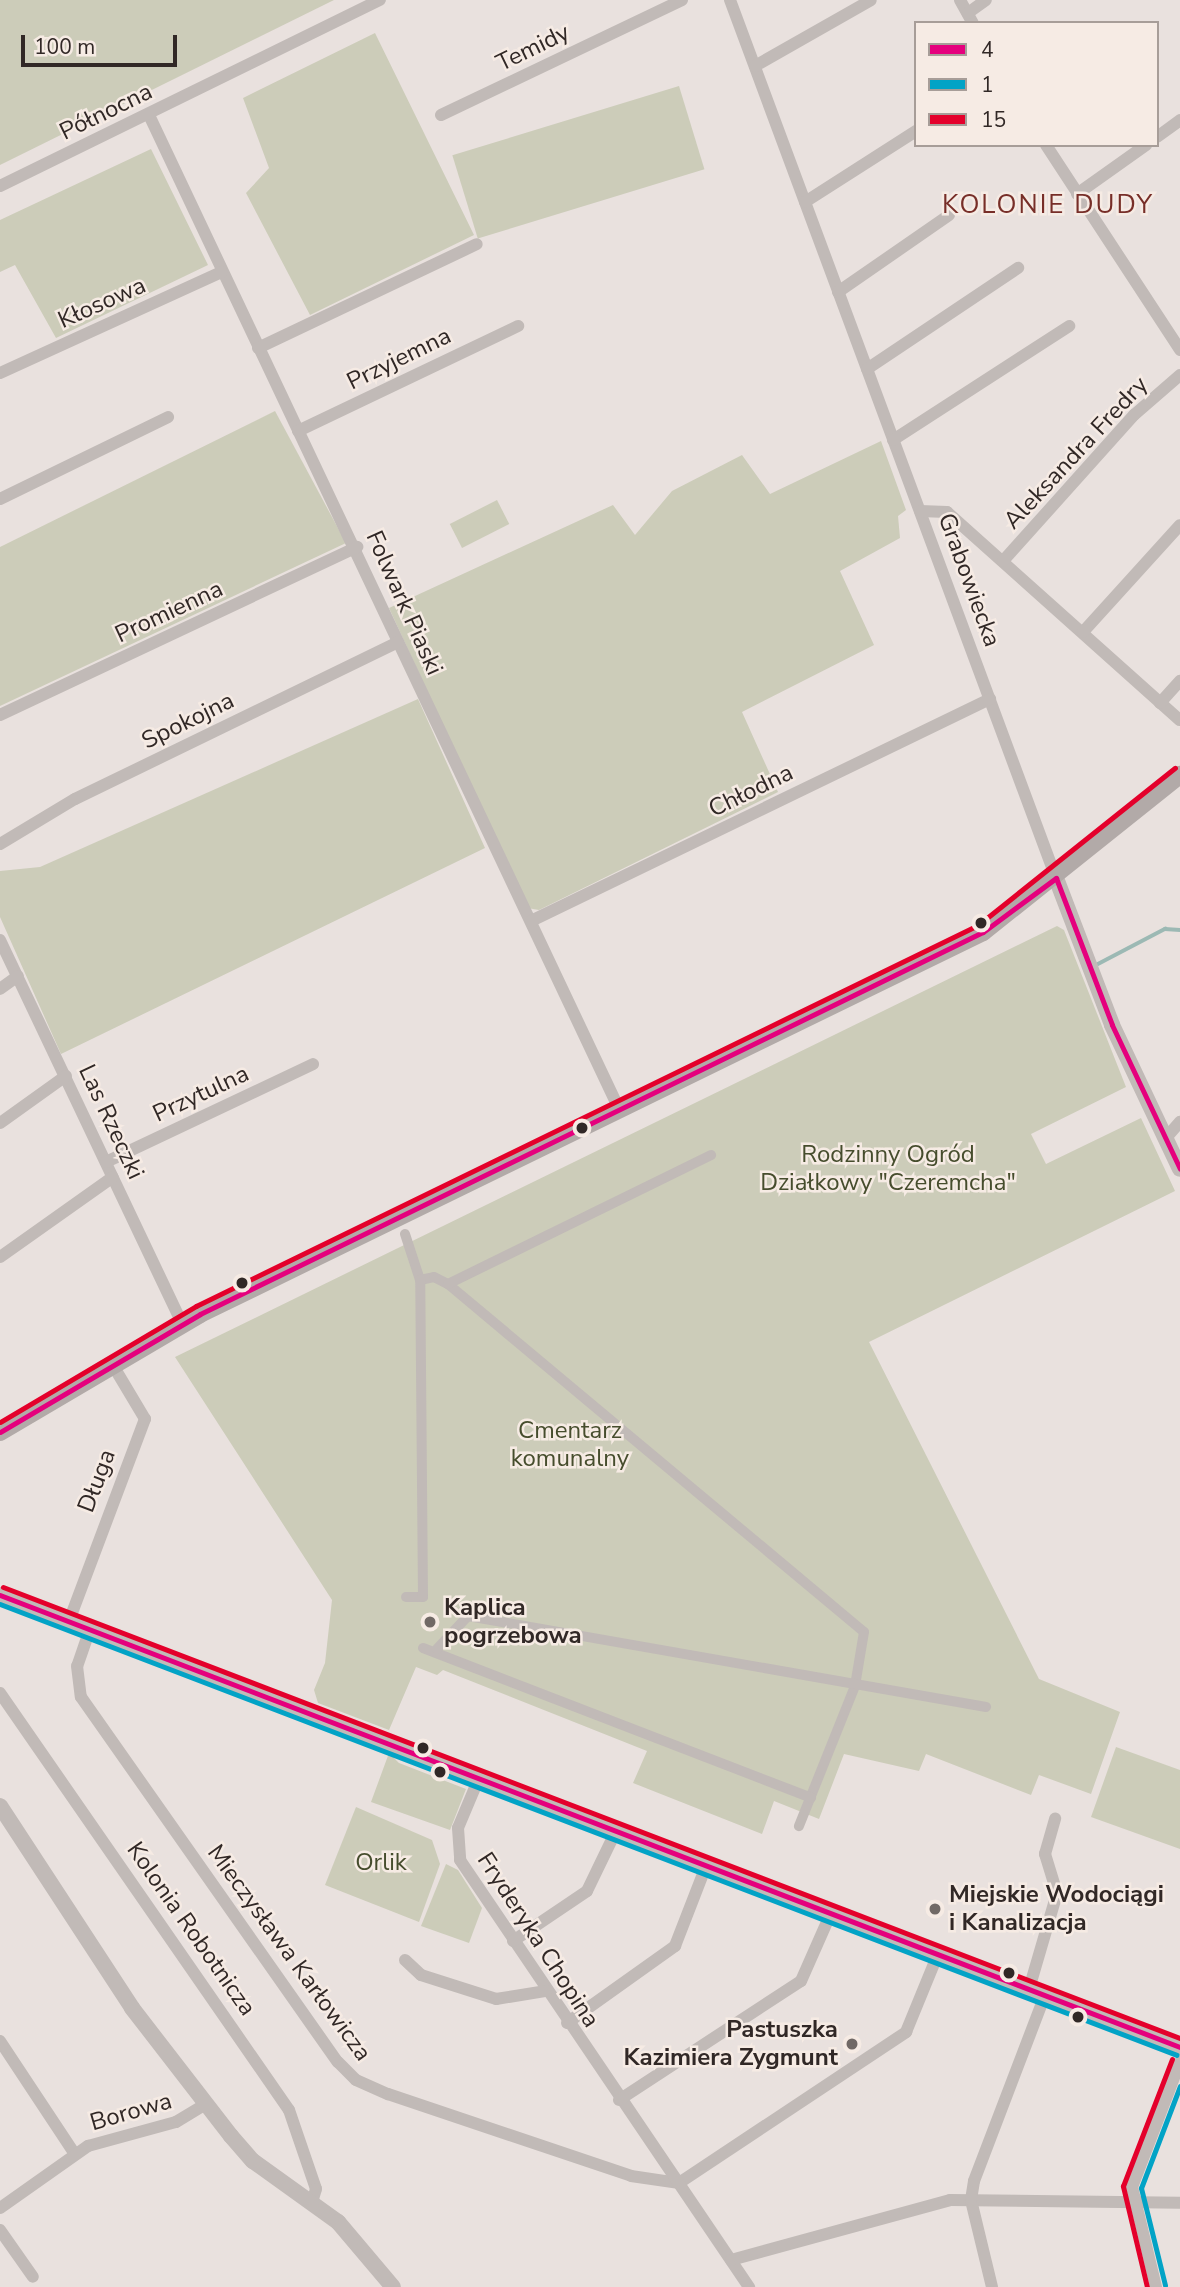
<!DOCTYPE html>
<html>
<head>
<meta charset="utf-8">
<style>
	body { margin:0 }
	#map { position:relative; width:1180px; height:2287px; overflow:hidden; background:#e9e1de; font-family:"Nunito Sans",sans-serif }
	div>[style] { position:absolute }
	.green>* { inset:0; background:#ccccb9; transform-origin:0 0 }
	.stream>* { height:3.5px; margin:-1.75px; padding:0 1.75px; transform-origin:1.75px; border-radius:1.75px; background:#9cb9b4 }
	.pedestrian>* { height:10px; margin:-5px; padding:0 5px; transform-origin:5px; border-radius:5px; background:#c1bab7 }
	.minor>* { height:12px; margin:-6px; padding:0 6px; transform-origin:6px; border-radius:6px; background:#c1bab7 }
	.tertiary>* { height:16px; margin:-8px; padding:0 8px; transform-origin:8px; border-radius:8px; background:#c1bab7 }
	.secondary>* { height:18px; margin:-9px; padding:0 9px; transform-origin:9px; border-radius:9px; background:#b2aaa8 }
	.bus-1>* { height:5px; margin:-2.5px; padding:0 2.5px; transform-origin:2.5px; border-radius:2.5px; background:#e5007d }
	.bus-2>* { height:5px; margin:-2.5px; padding:0 2.5px; transform-origin:2.5px; border-radius:2.5px; background:#02a3c6 }
	.bus-3>* { height:5px; margin:-2.5px; padding:0 2.5px; transform-origin:2.5px; border-radius:2.5px; background:#e4002b }
	.dots>* { width:19px; height:19px; translate:-50% -50%; box-sizing:border-box; border:4px solid #f6ebe4; border-radius:50% }
	span { translate:-50% -50%; white-space:nowrap; text-align:center; line-height:1.15; -webkit-text-stroke:5px #f6ebe4; paint-order:stroke }
	.street-label { font-size:24px; color:#312826 }
	.park-label { font-size:24px; color:#464d2d }
	.poi-label { font-size:24px; color:#312826; font-weight:700 }
	.left { translate:0 -50%; text-align:left }
	.right { translate:-100% -50%; text-align:right }
	.neighbourhood-label { font-size:26px; color:#772e28; letter-spacing:2px }
	.legend { position:absolute; left:914px; top:21px; width:245px; height:126px; box-sizing:border-box; background:#f6ebe4; border:2px solid #a79d98; margin:0; padding:9px 12px; list-style:none; font-size:21px; color:#312826 }
	.legend li { display:flex; align-items:center; gap:14px; height:35px }
	.legend b { width:35px; border:2px solid #a79d98 }
	.scale { position:absolute; left:21px; top:35px; width:156px; height:32px; box-sizing:border-box; border:4px solid #312826; border-top:0; padding-left:9px; font-size:21px; line-height:24px; white-space:nowrap; color:#312826; -webkit-text-stroke:5px #f6ebe4; paint-order:stroke }
</style>
</head>
<body>
<div id="map">
	<div class="green">
		<div style="clip-path:polygon(0 0,334px 0,0 165px)"></div>
		<div style="clip-path:polygon(375px 33px,474px 235px,310px 315px,246px 193px,269px 168px,243px 98px)"></div>
		<div style="left:679px;top:86px;width:87px;height:237px;rotate:73deg"></div>
		<div style="clip-path:polygon(151px 149px,208px 265px,56px 338px,15px 265px,0 272px,0 220px)"></div>
		<div style="clip-path:polygon(275px 411px,346px 543px,0 706px,0 547px)"></div>
		<div style="clip-path:polygon(881px 441px,906px 510px,898px 516px,900px 538px,840px 571px,874px 645px,742px 712px,778px 792px,539px 910px,527px 908px,389px 608px,613px 505px,635px 535px,672px 491px,742px 455px,770px 494px)"></div>
		<div style="left:497px;top:500px;width:27px;height:53px;rotate:63deg"></div>
		<div style="clip-path:polygon(418px 699px,485px 848px,61px 1054px,0 917px,0 871px,40px 867px)"></div>
		<div style="clip-path:polygon(1057px 926px,1064px 930px,1126px 1087px,1031px 1134px,1046px 1164px,1141px 1118px,1175px 1191px,869px 1342px,1039px 1679px,1120px 1712px,1091px 1794px,1039px 1775px,1031px 1795px,926px 1754px,919px 1771px,844px 1754px,819px 1819px,774px 1801px,762px 1834px,633px 1783px,647px 1751px,443px 1670px,437px 1675px,416px 1667px,389px 1730px,318px 1703px,314px 1690px,325px 1663px,332px 1600px,175px 1357px)"></div>
		<div style="clip-path:polygon(1116px 1747px,1180px 1770px,1180px 1849px,1091px 1817px)"></div>
		<div style="clip-path:polygon(389px 1753px,399px 1763px,466px 1789px,450px 1830px,371px 1802px)"></div>
		<div style="clip-path:polygon(356px 1807px,432px 1840px,440px 1864px,419px 1922px,325px 1885px)"></div>
		<div style="clip-path:polygon(446px 1864px,458px 1870px,482px 1908px,469px 1943px,421px 1926px)"></div>
	</div>
	<div class="stream">
		<div style="left:1098px;top:964px;width:76px;rotate:-27.6deg"></div>
		<div style="left:1165px;top:929px;width:15px;rotate:4deg"></div>
	</div>
	<div class="pedestrian">
		<div style="left:405px;top:1234px;width:48px;rotate:71.9deg"></div>
		<div style="left:420px;top:1280px;width:14px;rotate:-12deg"></div>
		<div style="left:434px;top:1277px;width:16px;rotate:27deg"></div>
		<div style="left:448px;top:1284px;width:542px;rotate:39.91deg"></div>
		<div style="left:864px;top:1632px;width:55px;rotate:99.5deg"></div>
		<div style="left:855px;top:1686px;width:151px;rotate:111.8deg"></div>
		<div style="left:448px;top:1284px;width:293px;rotate:-26.1deg"></div>
		<div style="left:406px;top:1597px;width:17px"></div>
		<div style="left:423px;top:1597px;width:317px;rotate:-90.5deg"></div>
		<div style="left:423px;top:1648px;width:416px;rotate:21.1deg"></div>
		<div style="left:437px;top:1649px;width:45px;rotate:-46.8deg"></div>
		<div style="left:468px;top:1616px;width:526px;rotate:9.96deg"></div>
	</div>
	<div class="minor">
		<div style="left:730px;top:0;width:937px;rotate:69.63deg"></div>
		<div style="left:960px;top:0;width:26px;rotate:61deg"></div>
		<div style="left:968px;top:13px;width:22px;rotate:-36deg"></div>
		<div style="left:755px;top:66px;width:133px;rotate:-29.6deg"></div>
		<div style="left:149px;top:115px;width:1100px;rotate:64.69deg"></div>
		<div style="left:441px;top:115px;width:267px;rotate:-25.5deg"></div>
		<div style="left:1157px;top:137px;width:29px;rotate:-36deg"></div>
		<div style="left:1046px;top:145px;width:245px;rotate:56.8deg"></div>
		<div style="left:0;top:186px;width:423px;rotate:-26.1deg"></div>
		<div style="left:1077px;top:194px;width:85px;rotate:-35.4deg"></div>
		<div style="left:805px;top:202px;width:132px;rotate:-32.6deg"></div>
		<div style="left:838px;top:292px;width:135px;rotate:-34.7deg"></div>
		<div style="left:258px;top:348px;width:242px;rotate:-25.4deg"></div>
		<div style="left:867px;top:369px;width:182px;rotate:-33.8deg"></div>
		<div style="left:0;top:373px;width:244px;rotate:-24.5deg"></div>
		<div style="left:298px;top:431px;width:244px;rotate:-25.5deg"></div>
		<div style="left:893px;top:440px;width:210px;rotate:-32.9deg"></div>
		<div style="left:0;top:499px;width:187px;rotate:-26deg"></div>
		<div style="left:920px;top:511px;width:27px;rotate:2deg"></div>
		<div style="left:947px;top:512px;width:312px;rotate:41.8deg"></div>
		<div style="left:1003px;top:561px;width:196px;rotate:-48.1deg"></div>
		<div style="left:1134px;top:415px;width:61px;rotate:-41deg"></div>
		<div style="left:1083px;top:632px;width:144px;rotate:-47.8deg"></div>
		<div style="left:1160px;top:703px;width:30px;rotate:-48deg"></div>
		<div style="left:0;top:715px;width:395px;rotate:-25.2deg"></div>
		<div style="left:0;top:844px;width:87px;rotate:-31deg"></div>
		<div style="left:75px;top:799px;width:359px;rotate:-25.9deg"></div>
		<div style="left:531px;top:921px;width:510px;rotate:-25.81deg"></div>
		<div style="left:0;top:940px;width:424px;rotate:64.6deg"></div>
		<div style="left:0;top:989px;width:22px;rotate:-36deg"></div>
		<div style="left:0;top:1123px;width:81px;rotate:-35.5deg"></div>
		<div style="left:1165px;top:1139px;width:23px;rotate:-49deg"></div>
		<div style="left:106px;top:1162px;width:229px;rotate:-25.3deg"></div>
		<div style="left:0;top:1257px;width:138px;rotate:-35.3deg"></div>
		<div style="left:69px;top:1621px;width:216px;rotate:-69.4deg"></div>
		<div style="left:145px;top:1419px;width:66px;rotate:-120.8deg"></div>
		<div style="left:90px;top:1629px;width:39px;rotate:109deg"></div>
		<div style="left:77px;top:1666px;width:31px;rotate:83deg"></div>
		<div style="left:81px;top:1697px;width:446px;rotate:54.9deg"></div>
		<div style="left:338px;top:2062px;width:25px;rotate:45deg"></div>
		<div style="left:356px;top:2080px;width:35px;rotate:24deg"></div>
		<div style="left:388px;top:2094px;width:256px;rotate:18.6deg"></div>
		<div style="left:631px;top:2176px;width:49px;rotate:8.3deg"></div>
		<div style="left:679px;top:2183px;width:273px;rotate:-33.6deg"></div>
		<div style="left:906px;top:2032px;width:84px;rotate:-67.7deg"></div>
		<div style="left:0;top:1693px;width:507px;rotate:55.28deg"></div>
		<div style="left:289px;top:2110px;width:83px;rotate:71.1deg"></div>
		<div style="left:316px;top:2189px;width:14px;rotate:107deg"></div>
		<div style="left:479px;top:1778px;width:54px;rotate:112.8deg"></div>
		<div style="left:458px;top:1828px;width:32px;rotate:86deg"></div>
		<div style="left:460px;top:1860px;width:516px;rotate:55.91deg"></div>
		<div style="left:513px;top:1941px;width:89px;rotate:-34deg"></div>
		<div style="left:587px;top:1891px;width:67px;rotate:-64.2deg"></div>
		<div style="left:405px;top:1960px;width:22px;rotate:43deg"></div>
		<div style="left:421px;top:1975px;width:79px;rotate:17.7deg"></div>
		<div style="left:496px;top:1999px;width:51px;rotate:-9.1deg"></div>
		<div style="left:1029px;top:1989px;width:100px;rotate:-73.7deg"></div>
		<div style="left:1057px;top:1893px;width:41px;rotate:-107.1deg"></div>
		<div style="left:1045px;top:1854px;width:37px;rotate:-74deg"></div>
		<div style="left:567px;top:2023px;width:133px;rotate:-35.5deg"></div>
		<div style="left:675px;top:1946px;width:86px;rotate:-68.8deg"></div>
		<div style="left:0;top:2041px;width:134px;rotate:56.5deg"></div>
		<div style="left:619px;top:2100px;width:217px;rotate:-33.2deg"></div>
		<div style="left:801px;top:1981px;width:74px;rotate:-66.2deg"></div>
		<div style="left:0;top:2208px;width:108px;rotate:-35.2deg"></div>
		<div style="left:88px;top:2146px;width:91px;rotate:-15.3deg"></div>
		<div style="left:176px;top:2122px;width:35px;rotate:-31deg"></div>
		<div style="left:0;top:2230px;width:57px;rotate:54.9deg"></div>
		<div style="left:731px;top:2260px;width:227px;rotate:-15.3deg"></div>
		<div style="left:950px;top:2200px;width:230px;rotate:0.7deg"></div>
		<div style="left:992px;top:2287px;width:89px;rotate:-103.6deg"></div>
		<div style="left:971px;top:2200px;width:19px;rotate:-81deg"></div>
		<div style="left:974px;top:2181px;width:199px;rotate:-69.1deg"></div>
		<div style="left:1156px;top:2287px;width:103px;rotate:-103.5deg"></div>
		<div style="left:1132px;top:2187px;width:134px;rotate:-69deg"></div>
	</div>
	<div class="tertiary">
		<div style="left:1056px;top:878px;width:157px;rotate:69.1deg"></div>
		<div style="left:1112px;top:1025px;width:159px;rotate:64.7deg"></div>
		<div style="left:0;top:1595px;width:1264px;rotate:20.96deg"></div>
		<div style="left:0;top:1806px;width:241px;rotate:56.8deg"></div>
		<div style="left:132px;top:2008px;width:162px;rotate:52.3deg"></div>
		<div style="left:231px;top:2136px;width:33px;rotate:49deg"></div>
		<div style="left:253px;top:2161px;width:105px;rotate:35.7deg"></div>
		<div style="left:338px;top:2222px;width:85px;rotate:49.8deg"></div>
	</div>
	<div class="secondary">
		<div style="left:0;top:1432px;width:232px;rotate:-30.5deg"></div>
		<div style="left:200px;top:1314px;width:871px;rotate:-26.01deg"></div>
		<div style="left:983px;top:932px;width:252px;rotate:-38.6deg"></div>
	</div>
	<div class="bus-1">
		<div style="left:1056px;top:878px;width:157px;rotate:69.1deg"></div>
		<div style="left:1112px;top:1025px;width:159px;rotate:64.7deg"></div>
		<div style="left:0;top:1432px;width:232px;rotate:-30.5deg"></div>
		<div style="left:200px;top:1314px;width:871px;rotate:-26.01deg"></div>
		<div style="left:983px;top:932px;width:91px;rotate:-36.5deg"></div>
		<div style="left:0;top:1595px;width:1264px;rotate:20.96deg"></div>
	</div>
	<div class="bus-2">
		<div style="left:0;top:1604px;width:1260px;rotate:20.97deg"></div>
		<div style="left:1165px;top:2285px;width:100px;rotate:-103.9deg"></div>
		<div style="left:1141px;top:2188px;width:109px;rotate:-69.1deg"></div>
	</div>
	<div class="bus-3">
		<div style="left:0;top:1422px;width:228px;rotate:-30.6deg"></div>
		<div style="left:196px;top:1306px;width:870px;rotate:-25.98deg"></div>
		<div style="left:978px;top:925px;width:252px;rotate:-38.6deg"></div>
		<div style="left:3px;top:1587px;width:1260px;rotate:20.97deg"></div>
		<div style="left:1147px;top:2287px;width:104px;rotate:-103.4deg"></div>
		<div style="left:1123px;top:2186px;width:136px;rotate:-68.9deg"></div>
	</div>
	<div class="dots">
		<div style="left:981px;top:923px;background:#312826"></div>
		<div style="left:582px;top:1128px;background:#312826"></div>
		<div style="left:242px;top:1283px;background:#312826"></div>
		<div style="left:430px;top:1622px;background:#716966"></div>
		<div style="left:423px;top:1748px;background:#312826"></div>
		<div style="left:440px;top:1772px;background:#312826"></div>
		<div style="left:935px;top:1909px;background:#716966"></div>
		<div style="left:1009px;top:1973px;background:#312826"></div>
		<div style="left:1078px;top:2017px;background:#312826"></div>
		<div style="left:852px;top:2044px;background:#716966"></div>
	</div>
	<div class="street-label">
		<span style="left:533px;top:48px;rotate:-26deg">Temidy</span>
		<span style="left:106px;top:112px;rotate:-26deg">Północna</span>
		<span style="left:102px;top:303px;rotate:-24deg">Kłosowa</span>
		<span style="left:399px;top:359px;rotate:-26deg">Przyjemna</span>
		<span style="left:1076px;top:453px;rotate:-47deg">Aleksandra Fredry</span>
		<span style="left:969px;top:580px;rotate:70deg">Grabowiecka</span>
		<span style="left:404px;top:603px;rotate:66deg">Folwark Piaski</span>
		<span style="left:169px;top:612px;rotate:-25deg">Promienna</span>
		<span style="left:188px;top:721px;rotate:-26deg">Spokojna</span>
		<span style="left:751px;top:791px;rotate:-26deg">Chłodna</span>
		<span style="left:201px;top:1094px;rotate:-25deg">Przytulna</span>
		<span style="left:111px;top:1122px;rotate:65deg">Las Rzeczki</span>
		<span style="left:97px;top:1481px;rotate:-69deg">Długa</span>
		<span style="left:191px;top:1929px;rotate:55deg">Kolonia Robotnicza</span>
		<span style="left:538px;top:1940px;rotate:57deg">Fryderyka Chopina</span>
		<span style="left:289px;top:1953px;rotate:54deg">Mieczysława Karłowicza</span>
		<span style="left:131px;top:2112px;rotate:-16deg">Borowa</span>
	</div>
	<div class="park-label">
		<span style="left:888px;top:1169px">Rodzinny Ogród<br>Działkowy "Czeremcha"</span>
		<span style="left:570px;top:1445px">Cmentarz<br>komunalny</span>
		<span style="left:381px;top:1863px">Orlik</span>
	</div>
	<div class="poi-label">
		<span class="left" style="left:444px;top:1622px">Kaplica<br>pogrzebowa</span>
		<span class="left" style="left:949px;top:1909px">Miejskie Wodociągi<br>i Kanalizacja</span>
		<span class="right" style="left:838px;top:2044px">Pastuszka<br>Kazimiera Zygmunt</span>
	</div>
	<div class="neighbourhood-label">
		<span style="left:1048px;top:205px">KOLONIE DUDY</span>
	</div>
	<ul class="legend">
	<li><b style="height:9px;background:#e5007d"></b>4</li>
	<li><b style="height:9px;background:#02a3c6"></b>1</li>
	<li><b style="height:9px;background:#e4002b"></b>15</li>
	</ul>
	<div class="scale">100 m</div>
</div>
</body>
</html>
